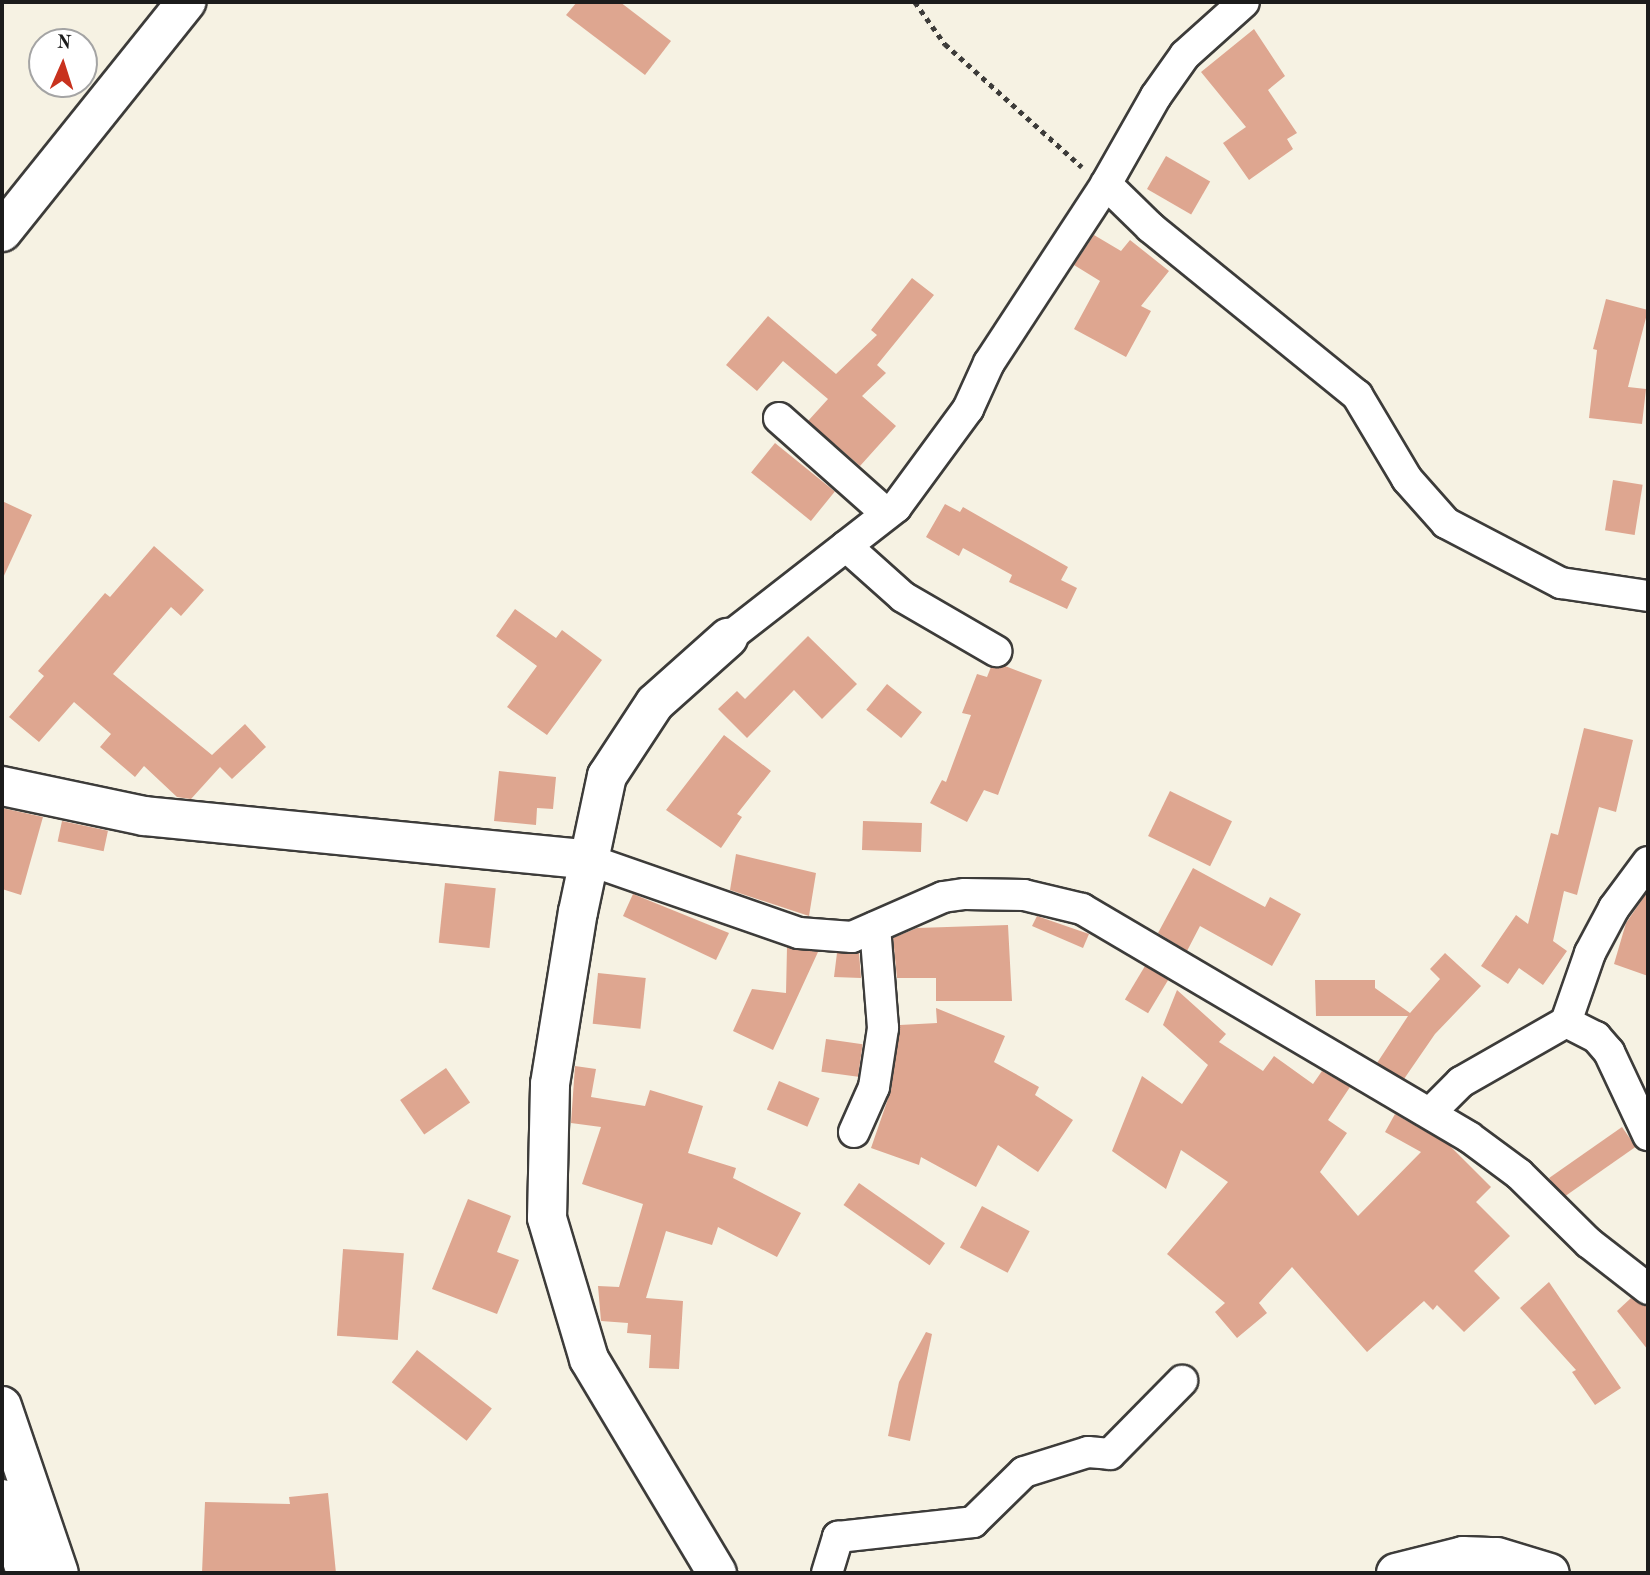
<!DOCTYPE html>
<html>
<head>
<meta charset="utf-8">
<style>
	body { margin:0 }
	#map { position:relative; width:1650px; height:1575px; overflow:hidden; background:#f6f2e3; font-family:"Old Standard TT",serif }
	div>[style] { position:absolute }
	.building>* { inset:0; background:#dea690; transform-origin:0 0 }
	.path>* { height:4.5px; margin-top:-2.25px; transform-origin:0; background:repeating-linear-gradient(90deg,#3d3c3a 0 5px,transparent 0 10px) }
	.roads { filter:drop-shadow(2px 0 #3d3c3a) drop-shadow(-2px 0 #3d3c3a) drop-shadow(0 2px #3d3c3a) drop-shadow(0 -2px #3d3c3a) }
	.street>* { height:30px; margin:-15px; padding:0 15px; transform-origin:15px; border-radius:15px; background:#fff }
	.secondary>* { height:38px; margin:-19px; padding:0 19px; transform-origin:19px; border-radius:19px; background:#fff }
	.highway>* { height:38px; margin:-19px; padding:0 19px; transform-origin:19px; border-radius:19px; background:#fff }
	span { translate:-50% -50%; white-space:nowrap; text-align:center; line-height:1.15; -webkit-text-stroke:7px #fff; paint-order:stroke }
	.frame { position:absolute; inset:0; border:4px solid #1c1c1c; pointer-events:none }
	.north { position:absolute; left:28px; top:28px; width:70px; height:70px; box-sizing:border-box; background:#fff; border:2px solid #a4a4a4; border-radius:50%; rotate:3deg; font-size:19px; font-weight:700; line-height:28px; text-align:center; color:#1c1c1c }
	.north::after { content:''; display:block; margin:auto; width:24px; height:32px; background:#c8321e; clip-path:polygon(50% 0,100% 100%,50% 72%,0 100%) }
</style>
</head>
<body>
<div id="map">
	<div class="building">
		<div style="clip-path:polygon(577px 2px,620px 2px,671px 41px,645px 75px,566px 15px)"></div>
		<div style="clip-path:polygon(1254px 29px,1285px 76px,1268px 90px,1297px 133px,1287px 139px,1293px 149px,1249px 180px,1223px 143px,1246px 127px,1201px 72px)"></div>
		<div style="left:1166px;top:156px;width:51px;height:38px;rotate:30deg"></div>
		<div style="clip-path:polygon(1094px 235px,1121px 251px,1130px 240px,1169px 271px,1141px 306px,1151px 311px,1126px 357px,1074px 329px,1100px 281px,1074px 265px)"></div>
		<div style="clip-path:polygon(912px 278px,934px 295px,877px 365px,886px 373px,862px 396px,896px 426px,860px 466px,808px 421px,828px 399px,783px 361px,757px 391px,726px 365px,768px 316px,836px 374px,877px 335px,871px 330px)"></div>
		<div style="clip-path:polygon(1606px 299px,1648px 310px,1628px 387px,1646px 389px,1642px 424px,1589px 418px,1597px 350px,1593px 349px)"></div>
		<div style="left:775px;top:443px;width:77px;height:38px;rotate:39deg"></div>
		<div style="left:1613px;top:480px;width:30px;height:51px;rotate:9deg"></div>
		<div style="clip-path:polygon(2px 501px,32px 515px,2px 580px)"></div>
		<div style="clip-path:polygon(945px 504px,960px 512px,963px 507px,1068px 567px,1061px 580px,1077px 588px,1067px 609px,1009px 582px,1012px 575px,963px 548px,959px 556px,926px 537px)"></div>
		<div style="clip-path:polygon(154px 546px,204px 590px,181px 616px,171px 607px,113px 674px,212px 755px,245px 724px,266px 747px,232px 779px,220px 767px,191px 799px,177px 797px,144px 766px,135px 777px,100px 747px,111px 734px,74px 702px,39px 742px,9px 717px,44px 676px,38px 671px,105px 593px,110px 597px)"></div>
		<div style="clip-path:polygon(515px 609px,556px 638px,562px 630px,602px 660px,547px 735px,507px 707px,537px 666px,496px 636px)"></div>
		<div style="clip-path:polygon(808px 636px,857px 684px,822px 719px,794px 690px,747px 738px,718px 709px,737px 691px,745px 699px)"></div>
		<div style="clip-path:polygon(1005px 666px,1042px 680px,998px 795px,984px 790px,967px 822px,930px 803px,942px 780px,946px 782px,971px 715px,962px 713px,977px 674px,987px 677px,991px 667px)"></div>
		<div style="left:887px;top:684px;width:45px;height:33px;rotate:39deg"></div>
		<div style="clip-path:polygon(1584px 728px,1633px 740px,1616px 812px,1599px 807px,1577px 895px,1564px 891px,1553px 941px,1567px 951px,1543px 985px,1519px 968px,1508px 984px,1481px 966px,1516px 915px,1528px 924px,1551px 833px,1558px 835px)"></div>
		<div style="clip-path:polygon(724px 735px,771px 771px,737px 814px,742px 817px,721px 848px,666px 810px)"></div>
		<div style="clip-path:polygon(499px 771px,556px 777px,553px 809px,537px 808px,536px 825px,494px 821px)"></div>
		<div style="left:1170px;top:791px;width:69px;height:50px;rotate:26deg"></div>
		<div style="clip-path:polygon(2px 808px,43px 817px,21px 895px,2px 889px)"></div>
		<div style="left:62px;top:821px;width:47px;height:21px;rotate:12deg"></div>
		<div style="left:863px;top:821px;width:59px;height:29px;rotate:2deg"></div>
		<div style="clip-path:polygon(736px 854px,816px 873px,809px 916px,730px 890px)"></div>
		<div style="clip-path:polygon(1193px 868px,1265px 907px,1270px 897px,1301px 914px,1272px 966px,1200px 926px,1187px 951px,1158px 933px)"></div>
		<div style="left:445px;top:883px;width:51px;height:60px;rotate:6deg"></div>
		<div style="clip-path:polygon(1648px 891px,1648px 976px,1614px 964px,1626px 923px)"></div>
		<div style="clip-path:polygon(633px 894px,729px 933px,716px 960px,623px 916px)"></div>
		<div style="clip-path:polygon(1037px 916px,1089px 934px,1083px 948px,1032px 926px)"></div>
		<div style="clip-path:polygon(1008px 925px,1012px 1001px,936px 1001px,936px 978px,897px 978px,893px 938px,917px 928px)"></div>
		<div style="clip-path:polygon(787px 947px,818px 952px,773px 1050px,733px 1031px,752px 989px,786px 993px)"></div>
		<div style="clip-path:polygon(837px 953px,859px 953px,861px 978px,834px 977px)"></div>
		<div style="clip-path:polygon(1445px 953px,1481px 986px,1435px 1034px,1404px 1079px,1377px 1063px,1408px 1016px,1316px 1016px,1315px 980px,1375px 980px,1375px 988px,1410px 1013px,1440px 979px,1430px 969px)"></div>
		<div style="left:1145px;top:966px;width:27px;height:39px;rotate:31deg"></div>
		<div style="left:598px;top:973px;width:48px;height:51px;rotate:6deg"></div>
		<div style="clip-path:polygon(1177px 990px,1226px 1034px,1219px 1042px,1263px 1071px,1274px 1056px,1313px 1084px,1322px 1071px,1350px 1087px,1328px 1120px,1347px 1133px,1320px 1172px,1358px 1216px,1421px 1152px,1385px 1132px,1395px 1114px,1449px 1145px,1491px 1187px,1476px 1202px,1510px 1236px,1474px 1271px,1500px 1298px,1464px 1332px,1437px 1305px,1433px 1310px,1424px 1301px,1367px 1352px,1292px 1267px,1259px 1303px,1267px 1313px,1237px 1338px,1215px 1312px,1225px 1303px,1167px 1254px,1228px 1182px,1181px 1150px,1166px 1189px,1112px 1151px,1142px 1076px,1182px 1104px,1208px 1065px,1163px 1025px)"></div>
		<div style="clip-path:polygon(936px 1008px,1005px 1036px,994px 1062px,1039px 1087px,1035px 1095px,1073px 1120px,1038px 1172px,998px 1145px,976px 1187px,921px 1157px,919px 1165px,871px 1148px,891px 1090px,900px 1025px,937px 1023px)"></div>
		<div style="left:826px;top:1039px;width:37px;height:33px;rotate:8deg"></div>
		<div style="clip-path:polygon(575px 1066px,596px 1069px,591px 1097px,645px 1106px,650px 1090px,703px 1106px,688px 1153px,736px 1168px,733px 1178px,801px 1213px,777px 1257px,718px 1227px,712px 1245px,666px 1231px,646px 1298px,683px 1301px,679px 1369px,649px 1368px,651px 1335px,627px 1333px,628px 1323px,601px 1321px,598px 1286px,619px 1287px,643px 1204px,582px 1184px,601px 1127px,571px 1123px)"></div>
		<div style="left:446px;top:1068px;width:42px;height:56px;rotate:55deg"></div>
		<div style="left:779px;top:1081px;width:44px;height:31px;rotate:23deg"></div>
		<div style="left:1622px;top:1127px;width:24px;height:89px;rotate:55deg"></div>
		<div style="left:859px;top:1183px;width:105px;height:27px;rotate:35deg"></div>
		<div style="clip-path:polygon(468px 1199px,511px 1216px,497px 1252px,519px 1260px,497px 1314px,432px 1289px)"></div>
		<div style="left:982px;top:1206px;width:54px;height:47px;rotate:28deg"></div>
		<div style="left:343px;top:1249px;width:61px;height:87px;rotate:4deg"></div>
		<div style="clip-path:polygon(1549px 1282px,1621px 1388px,1595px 1405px,1572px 1372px,1576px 1370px,1520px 1308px)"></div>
		<div style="clip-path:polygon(1631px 1298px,1648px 1306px,1648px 1350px,1617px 1311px)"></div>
		<div style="clip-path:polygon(926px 1332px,932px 1334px,910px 1441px,888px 1436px,899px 1382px)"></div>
		<div style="left:417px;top:1350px;width:95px;height:41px;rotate:38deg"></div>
		<div style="clip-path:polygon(328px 1493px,336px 1573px,202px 1573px,205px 1502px,290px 1504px,289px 1497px)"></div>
	</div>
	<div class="path">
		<div style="left:915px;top:2px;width:52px;rotate:54.5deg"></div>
		<div style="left:945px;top:44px;width:184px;rotate:41.9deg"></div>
	</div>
	<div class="roads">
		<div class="street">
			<div style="left:1106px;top:184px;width:62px;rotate:44.3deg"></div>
			<div style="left:1150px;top:227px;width:267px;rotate:39.1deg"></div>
			<div style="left:1357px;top:395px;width:98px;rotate:59.2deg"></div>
			<div style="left:1407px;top:479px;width:59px;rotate:48.4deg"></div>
			<div style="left:1446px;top:523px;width:130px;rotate:27.6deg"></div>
			<div style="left:1561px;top:583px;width:88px;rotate:8.5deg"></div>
			<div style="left:779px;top:418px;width:144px;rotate:41.6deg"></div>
			<div style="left:846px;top:546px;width:76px;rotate:41.8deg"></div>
			<div style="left:903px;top:597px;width:108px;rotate:30.1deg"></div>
			<div style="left:728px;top:638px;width:213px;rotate:-37.9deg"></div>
			<div style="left:896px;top:507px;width:122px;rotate:-53.7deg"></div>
			<div style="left:968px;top:409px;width:51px;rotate:-65.5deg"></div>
			<div style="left:989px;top:363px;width:214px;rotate:-56.8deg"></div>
			<div style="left:1106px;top:184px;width:101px;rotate:-60.4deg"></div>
			<div style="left:1156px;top:96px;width:50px;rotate:-54.7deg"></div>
			<div style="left:1185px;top:55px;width:79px;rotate:-41.9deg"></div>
			<div style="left:589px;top:860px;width:222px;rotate:19.2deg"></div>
			<div style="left:799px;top:933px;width:53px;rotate:4.3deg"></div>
			<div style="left:852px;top:937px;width:99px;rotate:-23.7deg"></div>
			<div style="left:943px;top:897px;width:22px;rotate:-8deg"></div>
			<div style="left:965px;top:894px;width:59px;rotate:1deg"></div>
			<div style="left:1024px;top:895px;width:60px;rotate:13.6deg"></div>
			<div style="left:1082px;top:909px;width:449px;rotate:30.5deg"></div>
			<div style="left:1469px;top:1137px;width:62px;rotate:36.5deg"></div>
			<div style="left:1519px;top:1174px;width:98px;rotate:44.6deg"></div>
			<div style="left:1589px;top:1243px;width:75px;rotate:37.9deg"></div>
			<div style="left:1566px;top:1022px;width:73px;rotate:-70.8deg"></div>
			<div style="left:1590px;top:953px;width:51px;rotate:-61.9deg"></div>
			<div style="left:1614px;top:908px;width:57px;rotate:-53.5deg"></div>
			<div style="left:1430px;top:1113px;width:44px;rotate:-45deg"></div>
			<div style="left:1461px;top:1082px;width:121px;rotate:-29.7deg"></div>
			<div style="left:1566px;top:1022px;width:34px;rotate:27deg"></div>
			<div style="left:1596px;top:1037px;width:20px;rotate:49deg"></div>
			<div style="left:1609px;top:1052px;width:92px;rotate:64.8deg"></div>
			<div style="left:854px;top:1132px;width:49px;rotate:-66deg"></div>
			<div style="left:874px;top:1087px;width:60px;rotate:-81.3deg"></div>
			<div style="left:883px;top:1028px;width:101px;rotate:-94.5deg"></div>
			<div style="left:827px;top:1573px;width:38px;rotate:-73deg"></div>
			<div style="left:838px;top:1537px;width:136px;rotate:-6.3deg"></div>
			<div style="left:973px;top:1522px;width:71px;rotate:-44.4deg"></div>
			<div style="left:1024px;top:1472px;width:67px;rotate:-17.4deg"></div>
			<div style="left:1088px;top:1452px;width:22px;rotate:5deg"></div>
			<div style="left:1110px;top:1454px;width:103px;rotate:-45.4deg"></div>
		</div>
		<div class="secondary">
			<div style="left:2px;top:786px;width:145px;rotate:11.9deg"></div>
			<div style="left:144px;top:816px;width:447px;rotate:5.6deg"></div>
			<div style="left:717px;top:1573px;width:249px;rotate:-120.9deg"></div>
			<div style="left:589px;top:1359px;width:147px;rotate:-106.6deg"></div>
			<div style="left:547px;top:1218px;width:134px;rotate:-88.7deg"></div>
			<div style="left:550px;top:1084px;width:174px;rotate:-80.8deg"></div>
			<div style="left:578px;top:912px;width:139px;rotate:-78deg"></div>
			<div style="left:607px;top:776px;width:87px;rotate:-56.7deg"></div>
			<div style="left:655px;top:703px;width:98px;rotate:-41.7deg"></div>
			<div style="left:1396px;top:1573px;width:69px;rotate:-14.2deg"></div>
			<div style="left:1463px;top:1556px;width:34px;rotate:2deg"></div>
			<div style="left:1497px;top:1557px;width:55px;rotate:16.8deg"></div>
		</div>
		<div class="highway">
			<div style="left:2px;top:232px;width:295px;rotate:-51.3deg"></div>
			<div style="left:2px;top:1406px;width:176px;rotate:71.2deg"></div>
			<div style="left:2px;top:1499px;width:78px;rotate:72deg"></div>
		</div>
	</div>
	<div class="frame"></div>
	<div class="north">N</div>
</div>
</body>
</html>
